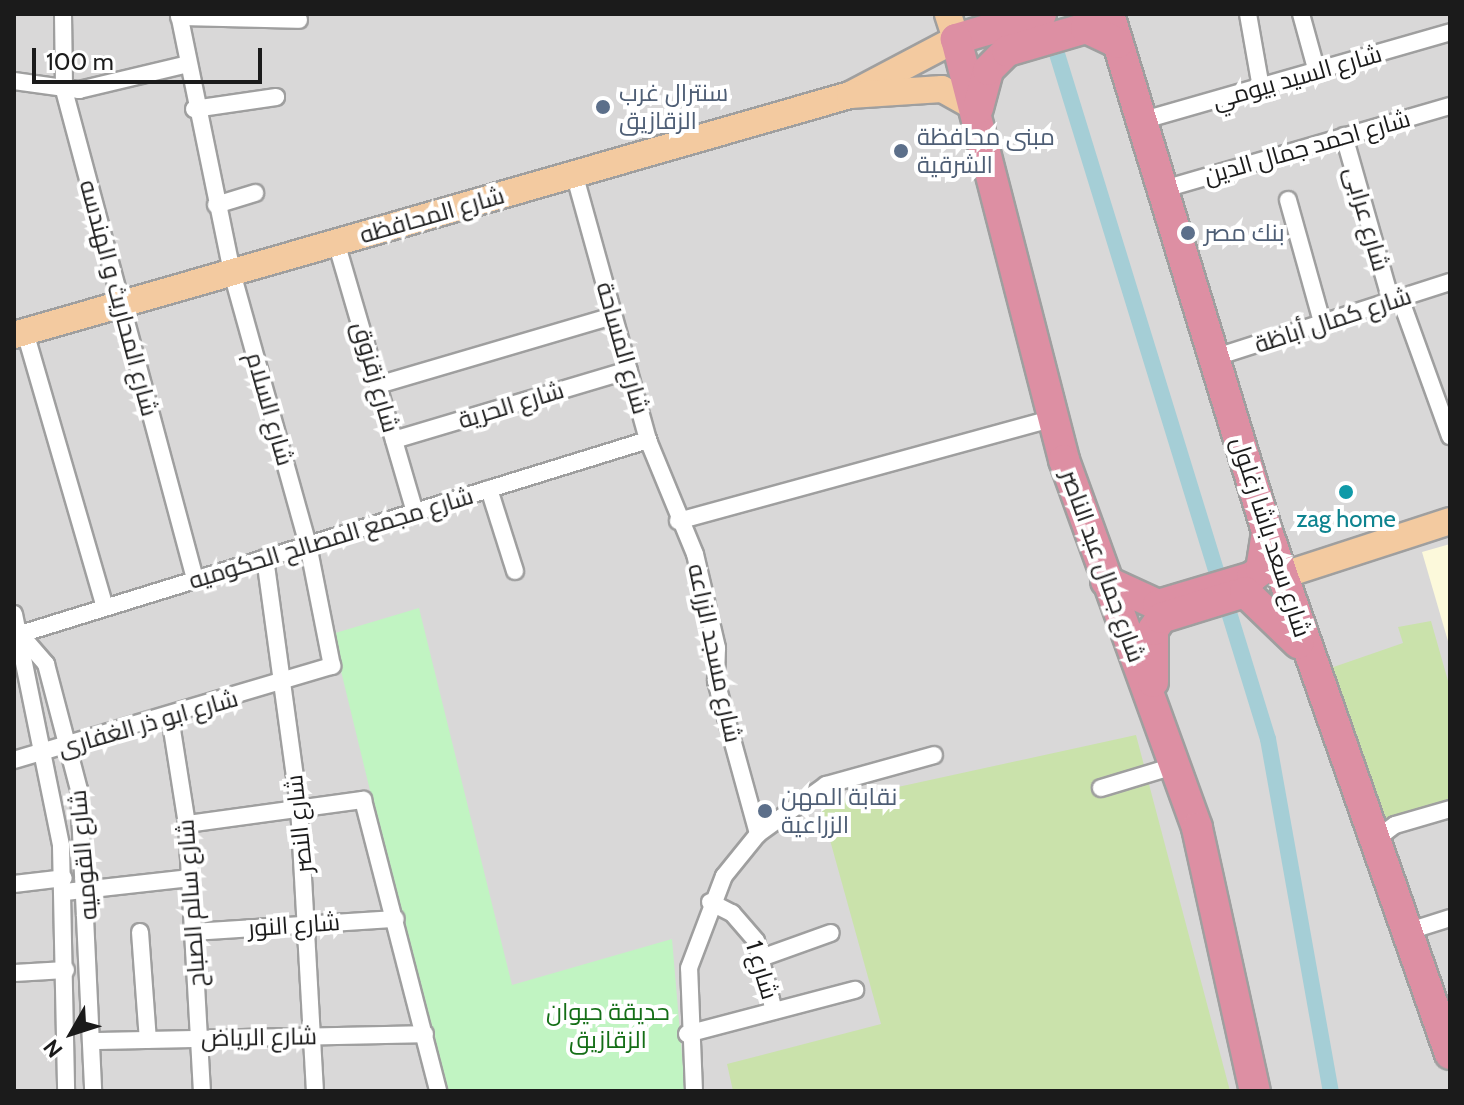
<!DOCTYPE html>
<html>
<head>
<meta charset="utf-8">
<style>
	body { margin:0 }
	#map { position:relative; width:1464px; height:1105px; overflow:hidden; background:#ece8e2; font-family:Cabin,Cairo,sans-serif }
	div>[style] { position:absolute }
	.residential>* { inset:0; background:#d9d8d8; transform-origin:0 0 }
	.education>* { inset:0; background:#fcf9db }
	.grass>* { inset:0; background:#cae2ab }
	.park>* { inset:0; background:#c1f4c2 }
	.canal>* { height:16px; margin:-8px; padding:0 8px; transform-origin:8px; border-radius:8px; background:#a5ced6 }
	.roads { filter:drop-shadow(2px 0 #9f9f9f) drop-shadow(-2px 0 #9f9f9f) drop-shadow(0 2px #9f9f9f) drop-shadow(0 -2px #9f9f9f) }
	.street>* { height:16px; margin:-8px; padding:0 8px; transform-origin:8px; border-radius:8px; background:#fff }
	.primary>* { height:26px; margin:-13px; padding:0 13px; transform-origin:13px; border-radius:13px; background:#f3caa0 }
	.highway>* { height:30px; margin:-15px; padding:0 15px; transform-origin:15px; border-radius:15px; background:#dd8fa3 }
	.dots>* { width:22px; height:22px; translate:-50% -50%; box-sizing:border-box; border:4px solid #fff; border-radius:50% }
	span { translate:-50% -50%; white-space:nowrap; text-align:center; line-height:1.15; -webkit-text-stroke:8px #fff; paint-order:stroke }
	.street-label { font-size:24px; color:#1b1b1b }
	.service-label { font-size:24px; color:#4e5e75 }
	.left { translate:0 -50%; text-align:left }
	.culture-label { font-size:24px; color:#0d838f }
	.park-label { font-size:24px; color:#146e16 }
	.frame { position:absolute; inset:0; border:16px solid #1b1b1b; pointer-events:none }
	.north { position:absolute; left:32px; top:993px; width:80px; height:80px; -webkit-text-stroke:6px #fff; paint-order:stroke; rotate:231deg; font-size:22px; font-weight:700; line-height:32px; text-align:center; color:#1b1b1b }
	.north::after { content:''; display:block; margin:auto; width:28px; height:36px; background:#1b1b1b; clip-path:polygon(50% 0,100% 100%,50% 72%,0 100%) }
	.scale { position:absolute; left:32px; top:48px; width:230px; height:36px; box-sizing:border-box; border:4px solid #1b1b1b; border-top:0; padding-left:10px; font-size:24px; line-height:28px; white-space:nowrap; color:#1b1b1b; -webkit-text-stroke:6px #fff; paint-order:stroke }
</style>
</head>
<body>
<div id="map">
	<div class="residential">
		<div style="left:14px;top:14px;width:1436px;height:1077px"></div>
	</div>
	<div class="education">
		<div style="clip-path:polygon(1450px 544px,1450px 648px,1422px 552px)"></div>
	</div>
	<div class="grass">
		<div style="clip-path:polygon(1431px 621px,1450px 688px,1450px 801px,1385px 820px,1325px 670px,1403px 643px,1398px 627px)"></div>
		<div style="clip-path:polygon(1136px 735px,1230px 1091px,733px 1091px,727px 1064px,881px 1024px,820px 804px)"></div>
	</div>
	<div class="park">
		<div style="clip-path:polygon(419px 608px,512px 985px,672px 939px,685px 1091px,443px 1091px,332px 634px)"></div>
	</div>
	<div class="canal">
		<div style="left:1050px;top:31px;width:741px;rotate:72.89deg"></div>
		<div style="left:1268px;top:739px;width:358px;rotate:79.9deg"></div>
	</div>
	<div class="roads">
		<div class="street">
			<div style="left:63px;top:14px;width:76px;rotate:89.2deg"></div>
			<div style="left:64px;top:90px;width:506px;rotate:75deg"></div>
			<div style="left:1248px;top:14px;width:75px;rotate:80deg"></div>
			<div style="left:1301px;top:14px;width:60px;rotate:74.6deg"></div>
			<div style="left:179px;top:17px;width:120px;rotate:1.4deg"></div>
			<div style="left:14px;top:81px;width:66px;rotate:7.9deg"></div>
			<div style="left:79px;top:90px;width:108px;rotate:-13.4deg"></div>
			<div style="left:194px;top:109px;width:83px;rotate:-8.3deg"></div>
			<div style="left:1144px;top:120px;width:318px;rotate:-16deg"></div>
			<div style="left:1344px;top:136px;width:172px;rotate:74.1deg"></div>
			<div style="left:574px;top:173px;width:277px;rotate:74.5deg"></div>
			<div style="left:648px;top:440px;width:123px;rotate:67.6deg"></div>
			<div style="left:695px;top:554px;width:97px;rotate:76.8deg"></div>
			<div style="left:717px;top:648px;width:33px;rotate:92deg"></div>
			<div style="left:716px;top:681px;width:159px;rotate:74.6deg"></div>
			<div style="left:1164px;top:189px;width:298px;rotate:-16.2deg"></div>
			<div style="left:1288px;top:200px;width:127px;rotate:74.4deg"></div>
			<div style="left:216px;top:205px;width:41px;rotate:-17.1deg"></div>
			<div style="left:336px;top:242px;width:281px;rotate:73.7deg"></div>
			<div style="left:1400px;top:298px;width:147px;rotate:70.1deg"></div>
			<div style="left:25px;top:332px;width:286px;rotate:73.8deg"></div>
			<div style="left:1216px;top:357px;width:246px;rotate:-17.8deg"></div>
			<div style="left:378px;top:385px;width:245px;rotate:-16.4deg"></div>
			<div style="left:394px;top:440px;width:245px;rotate:-16.6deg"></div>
			<div style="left:489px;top:489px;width:86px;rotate:72.4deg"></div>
			<div style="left:678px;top:521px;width:388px;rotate:-15.3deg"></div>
			<div style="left:265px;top:558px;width:250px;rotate:82.2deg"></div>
			<div style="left:299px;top:806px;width:285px;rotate:86.8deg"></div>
			<div style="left:14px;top:614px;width:237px;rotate:78.5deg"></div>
			<div style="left:61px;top:846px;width:245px;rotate:88.8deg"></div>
			<div style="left:20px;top:634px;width:40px;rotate:49deg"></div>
			<div style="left:46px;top:664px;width:130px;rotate:75.3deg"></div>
			<div style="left:79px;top:790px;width:301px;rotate:87.3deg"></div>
			<div style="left:14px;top:636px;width:664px;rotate:-17.18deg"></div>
			<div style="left:170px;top:717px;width:108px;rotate:81deg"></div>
			<div style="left:187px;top:824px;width:267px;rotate:86.8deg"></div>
			<div style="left:14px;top:760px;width:332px;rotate:-16.5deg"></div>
			<div style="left:332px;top:666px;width:123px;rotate:-101.2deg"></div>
			<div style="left:308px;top:545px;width:283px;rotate:-105.6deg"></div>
			<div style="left:232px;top:272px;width:263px;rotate:-101.6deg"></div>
			<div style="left:1101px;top:788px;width:79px;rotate:-16.8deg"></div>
			<div style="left:187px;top:824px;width:178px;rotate:-7.8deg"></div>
			<div style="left:363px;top:800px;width:301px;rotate:75.5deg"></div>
			<div style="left:1375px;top:840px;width:25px;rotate:-37deg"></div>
			<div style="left:1395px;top:825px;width:57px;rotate:-16.2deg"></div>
			<div style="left:14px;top:884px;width:50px;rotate:-6.8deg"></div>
			<div style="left:65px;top:892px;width:126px;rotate:-6.4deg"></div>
			<div style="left:710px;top:902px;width:25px;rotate:27deg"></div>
			<div style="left:732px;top:913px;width:37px;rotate:49deg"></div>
			<div style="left:756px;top:941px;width:72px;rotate:75.6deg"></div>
			<div style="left:140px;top:932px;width:108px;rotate:85.8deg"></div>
			<div style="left:193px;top:932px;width:203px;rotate:-3.7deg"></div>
			<div style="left:1406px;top:932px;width:46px;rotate:-17.7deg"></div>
			<div style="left:761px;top:958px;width:74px;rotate:-19.7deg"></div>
			<div style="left:14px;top:973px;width:52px;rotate:-3.3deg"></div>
			<div style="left:687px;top:1034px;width:174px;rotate:-14.7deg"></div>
			<div style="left:94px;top:1041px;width:331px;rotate:-1.2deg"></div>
			<div style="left:694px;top:1091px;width:123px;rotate:-92.3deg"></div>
			<div style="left:689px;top:968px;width:98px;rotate:-69.2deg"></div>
			<div style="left:724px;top:876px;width:54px;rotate:-51deg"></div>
			<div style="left:758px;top:834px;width:84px;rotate:-35.8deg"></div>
			<div style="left:826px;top:785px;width:112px;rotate:-15.5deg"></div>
		</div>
		<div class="primary">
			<div style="left:850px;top:95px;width:120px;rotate:-27.8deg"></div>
			<div style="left:956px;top:39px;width:26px;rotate:-108deg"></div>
			<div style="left:14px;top:335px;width:870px;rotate:-16.02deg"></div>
			<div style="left:850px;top:95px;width:92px;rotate:-3.7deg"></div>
			<div style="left:942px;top:89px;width:41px;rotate:29.1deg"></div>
			<div style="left:1286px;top:589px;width:16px;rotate:-76deg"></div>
			<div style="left:1290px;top:573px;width:168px;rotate:-18deg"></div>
		</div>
		<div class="highway">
			<div style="left:1041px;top:14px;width:89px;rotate:163.6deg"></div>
			<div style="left:956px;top:39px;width:435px;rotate:75.6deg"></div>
			<div style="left:1064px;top:460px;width:391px;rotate:70.1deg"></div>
			<div style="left:1197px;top:828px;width:269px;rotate:77.6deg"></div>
			<div style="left:1109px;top:14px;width:541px;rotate:73.01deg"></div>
			<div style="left:1267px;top:531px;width:554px;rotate:70.71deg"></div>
			<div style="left:978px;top:108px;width:39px;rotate:-75deg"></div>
			<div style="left:988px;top:70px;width:27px;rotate:-45deg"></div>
			<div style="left:1007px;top:51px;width:82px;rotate:-16.2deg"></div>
			<div style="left:1086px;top:28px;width:35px;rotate:25deg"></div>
			<div style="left:1106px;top:581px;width:57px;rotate:24.8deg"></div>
			<div style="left:1158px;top:605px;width:98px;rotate:-16.6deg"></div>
			<div style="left:1252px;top:577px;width:11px;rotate:-38deg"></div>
			<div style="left:1261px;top:570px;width:38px;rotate:-81deg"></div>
			<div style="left:1153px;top:682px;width:52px;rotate:-90deg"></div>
			<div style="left:1153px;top:630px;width:14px;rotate:-56deg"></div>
			<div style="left:1161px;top:618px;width:88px;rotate:-17.2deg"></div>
			<div style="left:1245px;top:592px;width:74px;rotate:43.9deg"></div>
		</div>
	</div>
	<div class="dots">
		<div style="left:603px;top:107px;background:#5c6f8a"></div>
		<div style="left:901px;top:151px;background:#5c6f8a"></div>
		<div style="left:1188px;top:233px;background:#5c6f8a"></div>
		<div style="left:1346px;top:492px;background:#0f9aa8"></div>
		<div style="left:765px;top:811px;background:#5c6f8a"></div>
	</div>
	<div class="street-label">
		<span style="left:1297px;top:77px;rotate:-16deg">شارع السيد بيومي</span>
		<span style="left:1307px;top:147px;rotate:-16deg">شارع احمد جمال الدين</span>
		<span style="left:432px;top:215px;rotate:-16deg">شارع المحافظه</span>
		<span style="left:1367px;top:219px;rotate:74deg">شارع عرابى</span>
		<span style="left:119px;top:298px;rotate:75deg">شارع المحاريث و الهندسه</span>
		<span style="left:1333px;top:320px;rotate:-18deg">شارع كمال أباظة</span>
		<span style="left:623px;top:348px;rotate:74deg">شارع المساحة</span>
		<span style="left:376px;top:377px;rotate:74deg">شارع زقزوق</span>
		<span style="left:511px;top:405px;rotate:-17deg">شارع الحرية</span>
		<span style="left:270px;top:409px;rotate:74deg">شارع السلام</span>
		<span style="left:1271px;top:537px;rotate:72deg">شارع سعد باشا زغلول</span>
		<span style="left:331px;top:538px;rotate:-17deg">شارع مجمع المصالح الحكوميه</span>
		<span style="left:1103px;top:566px;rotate:70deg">شارع جمال عبد الناصر</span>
		<span style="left:715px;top:653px;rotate:78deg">شارع مسجد الزراعه</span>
		<span style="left:148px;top:723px;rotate:-16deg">شارع ابو ذر الغفارى</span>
		<span style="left:299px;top:824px;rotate:-96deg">شارع النصر</span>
		<span style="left:83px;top:855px;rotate:-95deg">شارع القوميه</span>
		<span style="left:191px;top:903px;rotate:-94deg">شارع سالم الصباح</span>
		<span style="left:294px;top:925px;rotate:-4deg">شارع النور</span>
		<span style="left:762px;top:970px;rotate:73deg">شارع 1</span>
		<span style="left:259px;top:1037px;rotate:-1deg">شارع الرياض</span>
	</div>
	<div class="service-label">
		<span class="left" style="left:619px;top:107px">سنترال غرب<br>الزقازيق</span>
		<span class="left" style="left:917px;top:151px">مبنى محافظة<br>الشرقية</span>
		<span class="left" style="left:1204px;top:233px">بنك مصر</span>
		<span class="left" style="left:781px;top:811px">نقابة المهن<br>الزراعية</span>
	</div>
	<div class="culture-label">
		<span style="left:1346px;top:519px">zag home</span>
	</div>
	<div class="park-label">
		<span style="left:608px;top:1026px">حديقة حيوان<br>الزقازيق</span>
	</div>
	<div class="frame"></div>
	<div class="north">N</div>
	<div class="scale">100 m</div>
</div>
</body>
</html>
